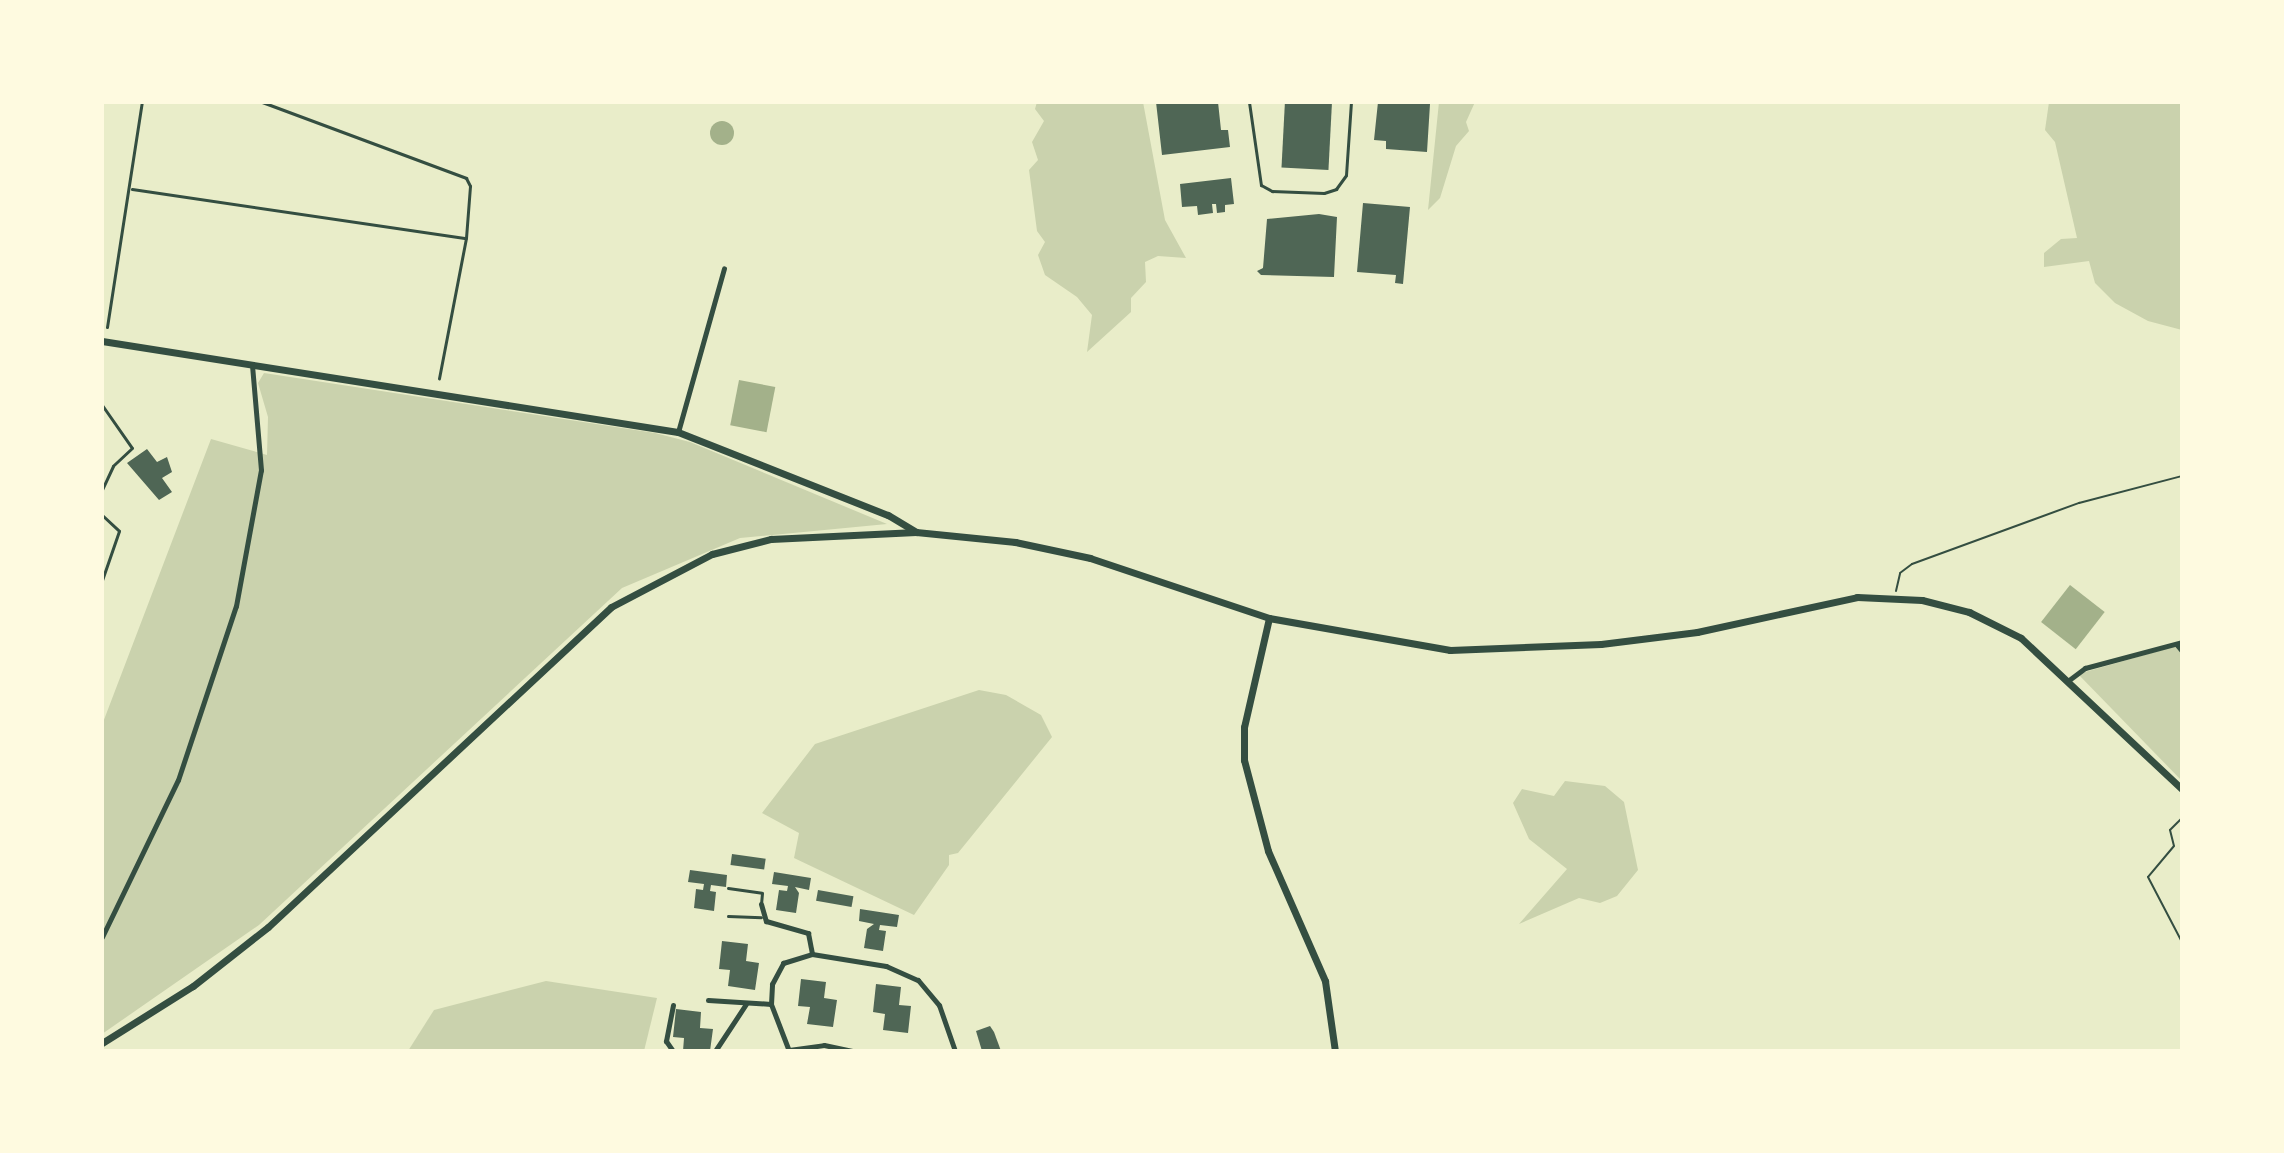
<!DOCTYPE html>
<html>
<head>
<meta charset="utf-8">
<style>
	body { margin:0 }
	#map { position:relative; width:2284px; height:1153px; overflow:hidden; background:#e9edc9; font-family:"Fira Sans",sans-serif }
	div>[style] { position:absolute }
	.green>* { inset:0; background:#cad2ad }
	.water>* { inset:0; background:#a3b18a; transform-origin:0 0 }
	.round { border-radius:50% }
	.building>* { inset:0; background:#4f6655; transform-origin:0 0 }
	.path>* { height:2px; margin:-1px; padding:0 1px; transform-origin:1px; border-radius:1px; background:#344e41 }
	.service>* { height:3px; margin:-1.5px; padding:0 1.5px; transform-origin:1.5px; border-radius:1.5px; background:#344e41 }
	.minor>* { height:5px; margin:-2.5px; padding:0 2.5px; transform-origin:2.5px; border-radius:2.5px; background:#344e41 }
	.tertiary>* { height:7px; margin:-3.5px; padding:0 3.5px; transform-origin:3.5px; border-radius:3.5px; background:#344e41 }
	span { translate:-50% -50%; white-space:nowrap; text-align:center; line-height:1.15; -webkit-text-stroke:8px #fefae0; paint-order:stroke }
	.frame { position:absolute; inset:0; border:104px solid #fefae0; pointer-events:none }
</style>
</head>
<body>
<div id="map">
	<div class="green">
		<div style="clip-path:polygon(1037px 102px,1143px 102px,1165px 220px,1186px 258px,1158px 256px,1145px 262px,1146px 282px,1131px 298px,1131px 312px,1087px 352px,1092px 315px,1077px 297px,1045px 275px,1038px 255px,1045px 242px,1037px 231px,1029px 170px,1038px 160px,1032px 142px,1044px 121px,1035px 109px)"></div>
		<div style="clip-path:polygon(1439px 102px,1475px 102px,1466px 122px,1469px 131px,1456px 146px,1440px 198px,1428px 210px)"></div>
		<div style="clip-path:polygon(2049px 102px,2182px 102px,2182px 330px,2148px 321px,2115px 303px,2095px 283px,2089px 261px,2044px 267px,2044px 253px,2061px 239px,2077px 238px,2055px 142px,2045px 130px)"></div>
		<div style="clip-path:polygon(264px 373px,655px 433px,690px 442px,887px 524px,740px 538px,622px 588px,259px 925px,102px 1034px,102px 725px,211px 439px,267px 455px,268px 417px,258px 383px)"></div>
		<div style="clip-path:polygon(2176px 646px,2182px 654px,2182px 781px,2078px 674px)"></div>
		<div style="clip-path:polygon(979px 690px,1006px 695px,1041px 715px,1052px 737px,958px 853px,949px 855px,949px 865px,914px 915px,794px 858px,799px 833px,762px 813px,815px 744px)"></div>
		<div style="clip-path:polygon(1565px 781px,1605px 786px,1624px 802px,1638px 870px,1617px 896px,1600px 903px,1579px 898px,1519px 924px,1567px 869px,1529px 839px,1513px 803px,1522px 789px,1554px 796px)"></div>
		<div style="clip-path:polygon(546px 981px,657px 998px,644px 1051px,408px 1051px,434px 1010px)"></div>
	</div>
	<div class="water">
		<div class="round" style="left:710px;top:121px;width:24px;height:24px"></div>
		<div style="left:739px;top:380px;width:37px;height:46px;rotate:11deg"></div>
		<div style="left:2070px;top:585px;width:44px;height:47px;rotate:38deg"></div>
	</div>
	<div class="building">
		<div style="clip-path:polygon(1156px 102px,1218px 102px,1221px 130px,1228px 130px,1230px 147px,1162px 155px)"></div>
		<div style="left:1332px;top:102px;width:68px;height:47px;rotate:93deg"></div>
		<div style="clip-path:polygon(1378px 102px,1430px 104px,1427px 152px,1386px 149px,1386px 141px,1374px 140px)"></div>
		<div style="clip-path:polygon(1231px 178px,1234px 204px,1225px 205px,1225px 212px,1217px 213px,1216px 204px,1212px 204px,1213px 213px,1198px 215px,1197px 206px,1182px 207px,1180px 184px)"></div>
		<div style="clip-path:polygon(1363px 203px,1410px 207px,1403px 284px,1395px 283px,1396px 275px,1357px 272px)"></div>
		<div style="clip-path:polygon(1319px 214px,1337px 217px,1334px 277px,1261px 275px,1257px 271px,1263px 268px,1267px 219px)"></div>
		<div style="clip-path:polygon(147px 449px,157px 462px,167px 457px,172px 472px,162px 478px,172px 492px,159px 500px,127px 463px)"></div>
		<div style="left:732px;top:854px;width:34px;height:11px;rotate:8deg"></div>
		<div style="clip-path:polygon(690px 870px,727px 875px,726px 887px,711px 885px,710px 891px,716px 892px,714px 911px,694px 908px,696px 889px,703px 890px,704px 884px,688px 882px)"></div>
		<div style="clip-path:polygon(774px 872px,811px 878px,809px 890px,795px 887px,799px 893px,796px 913px,776px 910px,779px 890px,787px 891px,788px 886px,772px 884px)"></div>
		<div style="left:818px;top:890px;width:36px;height:11px;rotate:10deg"></div>
		<div style="clip-path:polygon(860px 909px,899px 915px,897px 927px,880px 925px,879px 930px,886px 931px,883px 951px,864px 948px,867px 929px,874px 924px,859px 921px)"></div>
		<div style="clip-path:polygon(722px 941px,748px 944px,746px 961px,759px 963px,755px 990px,728px 986px,730px 970px,719px 969px)"></div>
		<div style="clip-path:polygon(801px 979px,826px 982px,824px 998px,837px 1000px,833px 1027px,807px 1024px,810px 1007px,798px 1006px)"></div>
		<div style="clip-path:polygon(876px 984px,901px 987px,899px 1005px,911px 1006px,908px 1033px,883px 1030px,885px 1014px,873px 1012px)"></div>
		<div style="clip-path:polygon(676px 1009px,701px 1012px,700px 1028px,713px 1029px,710px 1051px,683px 1051px,684px 1038px,673px 1037px)"></div>
		<div style="clip-path:polygon(990px 1026px,994px 1032px,1001px 1051px,982px 1051px,976px 1031px)"></div>
	</div>
	<div class="path">
		<div style="left:1896px;top:591px;width:18px;rotate:-77deg"></div>
		<div style="left:1900px;top:573px;width:15px;rotate:-37deg"></div>
		<div style="left:1912px;top:564px;width:178px;rotate:-20.1deg"></div>
		<div style="left:2079px;top:503px;width:106px;rotate:-14.7deg"></div>
		<div style="left:2182px;top:818px;width:17px;rotate:135deg"></div>
		<div style="left:2170px;top:830px;width:16px;rotate:76deg"></div>
		<div style="left:2174px;top:846px;width:40px;rotate:130deg"></div>
		<div style="left:2148px;top:877px;width:73px;rotate:62.4deg"></div>
	</div>
	<div class="service">
		<div style="left:262px;top:102px;width:218px;rotate:20.4deg"></div>
		<div style="left:466px;top:178px;width:9px;rotate:63deg"></div>
		<div style="left:470px;top:186px;width:52px;rotate:94.4deg"></div>
		<div style="left:466px;top:238px;width:143px;rotate:100.9deg"></div>
		<div style="left:1249px;top:102px;width:84px;rotate:81.8deg"></div>
		<div style="left:1261px;top:185px;width:13px;rotate:29deg"></div>
		<div style="left:1272px;top:191px;width:52px;rotate:2.2deg"></div>
		<div style="left:1324px;top:193px;width:13px;rotate:-18deg"></div>
		<div style="left:1336px;top:189px;width:17px;rotate:-54deg"></div>
		<div style="left:1346px;top:175px;width:73px;rotate:-86.1deg"></div>
		<div style="left:132px;top:189px;width:336px;rotate:8.4deg"></div>
		<div style="left:107px;top:327px;width:228px;rotate:-81.2deg"></div>
		<div style="left:102px;top:405px;width:52px;rotate:55.1deg"></div>
		<div style="left:132px;top:448px;width:26px;rotate:137deg"></div>
		<div style="left:113px;top:466px;width:26px;rotate:115deg"></div>
		<div style="left:102px;top:515px;width:23px;rotate:43deg"></div>
		<div style="left:119px;top:531px;width:52px;rotate:109.1deg"></div>
		<div style="left:728px;top:888px;width:34px;rotate:8deg"></div>
		<div style="left:762px;top:893px;width:11px;rotate:95deg"></div>
		<div style="left:728px;top:916px;width:33px;rotate:2deg"></div>
	</div>
	<div class="minor">
		<div style="left:678px;top:432px;width:170px;rotate:-74.3deg"></div>
		<div style="left:2177px;top:645px;width:8px;rotate:50deg"></div>
		<div style="left:2069px;top:680px;width:20px;rotate:-37deg"></div>
		<div style="left:2085px;top:668px;width:100px;rotate:-15deg"></div>
		<div style="left:761px;top:904px;width:18px;rotate:74deg"></div>
		<div style="left:766px;top:921px;width:44px;rotate:15.9deg"></div>
		<div style="left:808px;top:933px;width:21px;rotate:79deg"></div>
		<div style="left:102px;top:937px;width:174px;rotate:-64.2deg"></div>
		<div style="left:178px;top:780px;width:183px;rotate:-71.6deg"></div>
		<div style="left:236px;top:606px;width:138px;rotate:-79.6deg"></div>
		<div style="left:261px;top:470px;width:105px;rotate:-94.9deg"></div>
		<div style="left:708px;top:1000px;width:63px;rotate:3.6deg"></div>
		<div style="left:673px;top:1005px;width:37px;rotate:101deg"></div>
		<div style="left:666px;top:1041px;width:12px;rotate:55deg"></div>
		<div style="left:789px;top:1050px;width:35px;rotate:-8deg"></div>
		<div style="left:824px;top:1045px;width:30px;rotate:12deg"></div>
		<div style="left:715px;top:1051px;width:56px;rotate:-56.6deg"></div>
		<div style="left:789px;top:1051px;width:50px;rotate:-111deg"></div>
		<div style="left:771px;top:1004px;width:20px;rotate:-87deg"></div>
		<div style="left:772px;top:984px;width:24px;rotate:-62deg"></div>
		<div style="left:783px;top:963px;width:30px;rotate:-17deg"></div>
		<div style="left:812px;top:954px;width:75px;rotate:9.2deg"></div>
		<div style="left:886px;top:966px;width:35px;rotate:24deg"></div>
		<div style="left:918px;top:980px;width:33px;rotate:50deg"></div>
		<div style="left:939px;top:1005px;width:49px;rotate:70.8deg"></div>
	</div>
	<div class="tertiary">
		<div style="left:102px;top:341px;width:583px;rotate:8.98deg"></div>
		<div style="left:678px;top:432px;width:226px;rotate:21.6deg"></div>
		<div style="left:888px;top:515px;width:33px;rotate:31deg"></div>
		<div style="left:1269px;top:618px;width:112px;rotate:102.9deg"></div>
		<div style="left:1244px;top:727px;width:33px;rotate:90deg"></div>
		<div style="left:1244px;top:760px;width:94px;rotate:75.2deg"></div>
		<div style="left:1268px;top:851px;width:142px;rotate:66.3deg"></div>
		<div style="left:1325px;top:981px;width:71px;rotate:81.9deg"></div>
		<div style="left:102px;top:1043px;width:107px;rotate:-32.1deg"></div>
		<div style="left:193px;top:986px;width:95px;rotate:-38.2deg"></div>
		<div style="left:268px;top:927px;width:469px;rotate:-43deg"></div>
		<div style="left:611px;top:607px;width:114px;rotate:-27.7deg"></div>
		<div style="left:712px;top:554px;width:61px;rotate:-14.3deg"></div>
		<div style="left:771px;top:539px;width:145px;rotate:-2.8deg"></div>
		<div style="left:916px;top:532px;width:100px;rotate:5.8deg"></div>
		<div style="left:1015px;top:542px;width:77px;rotate:12deg"></div>
		<div style="left:1090px;top:558px;width:189px;rotate:18.5deg"></div>
		<div style="left:1269px;top:618px;width:184px;rotate:10deg"></div>
		<div style="left:1450px;top:650px;width:151px;rotate:-2.3deg"></div>
		<div style="left:1601px;top:644px;width:97px;rotate:-7.1deg"></div>
		<div style="left:1697px;top:632px;width:164px;rotate:-12.3deg"></div>
		<div style="left:1857px;top:597px;width:65px;rotate:2.6deg"></div>
		<div style="left:1922px;top:600px;width:49px;rotate:14.3deg"></div>
		<div style="left:1969px;top:612px;width:58px;rotate:26.6deg"></div>
		<div style="left:2021px;top:638px;width:221px;rotate:43.2deg"></div>
	</div>
	<div class="frame"></div>
</div>
</body>
</html>
